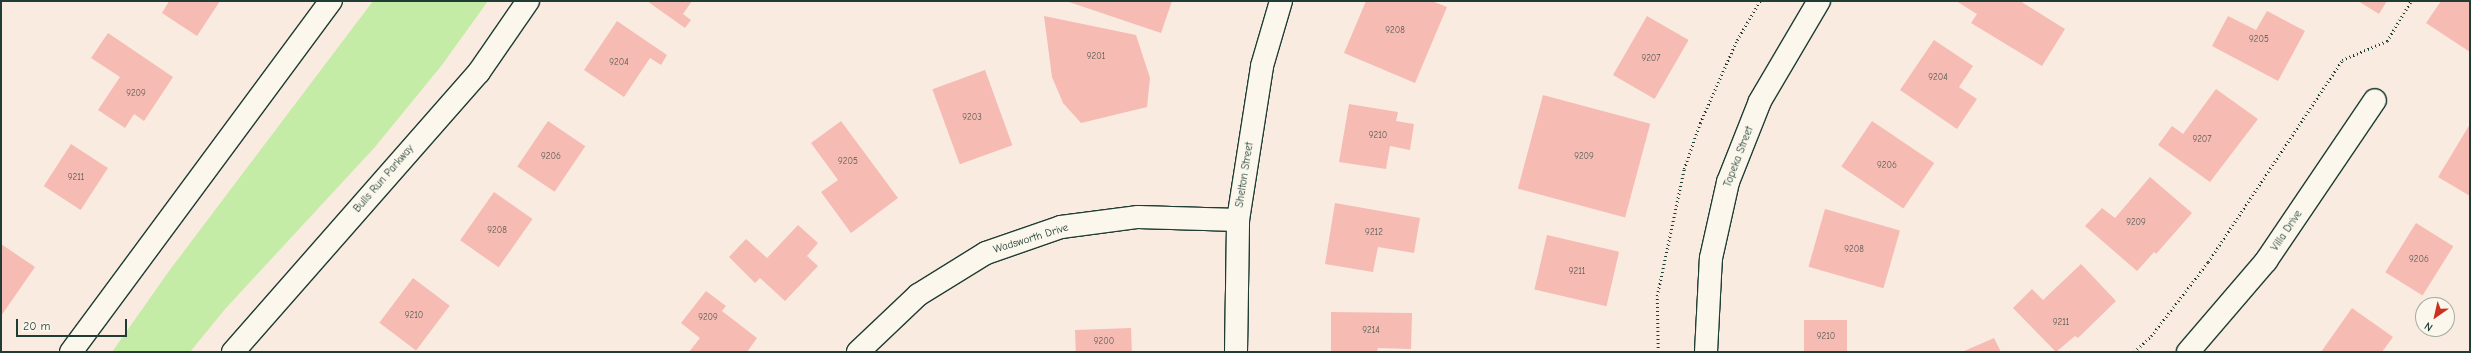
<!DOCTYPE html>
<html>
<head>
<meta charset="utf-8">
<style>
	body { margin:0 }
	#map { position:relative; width:2471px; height:353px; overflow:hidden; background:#faebe1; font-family:"Comic Neue",sans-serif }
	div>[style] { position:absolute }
	.green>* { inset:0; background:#c4eca7 }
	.building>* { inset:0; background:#f6bbb3; transform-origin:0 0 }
	.path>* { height:2.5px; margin-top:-1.25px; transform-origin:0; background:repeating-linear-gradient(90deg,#1f3d34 0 1px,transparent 0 4px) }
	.roads { filter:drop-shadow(1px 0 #1f3d34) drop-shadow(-1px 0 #1f3d34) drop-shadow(0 1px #1f3d34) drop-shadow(0 -1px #1f3d34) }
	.street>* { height:22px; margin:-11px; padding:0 11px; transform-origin:11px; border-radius:11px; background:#fbf7ec }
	span { translate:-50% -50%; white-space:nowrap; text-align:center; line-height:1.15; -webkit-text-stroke:3px #fbf7ec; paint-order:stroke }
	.number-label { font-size:9px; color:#555c54 }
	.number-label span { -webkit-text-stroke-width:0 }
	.street-label { font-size:11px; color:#1f3d34 }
	.frame { position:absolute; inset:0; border:2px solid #1f3d34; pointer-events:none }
	.north { position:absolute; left:2415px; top:297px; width:40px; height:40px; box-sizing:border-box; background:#fbf7ec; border:1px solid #a3ada2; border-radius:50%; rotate:214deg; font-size:11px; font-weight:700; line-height:16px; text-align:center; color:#1f3d34 }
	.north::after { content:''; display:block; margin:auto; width:14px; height:18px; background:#c8321e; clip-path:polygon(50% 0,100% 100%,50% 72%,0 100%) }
	.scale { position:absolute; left:16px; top:319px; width:111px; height:18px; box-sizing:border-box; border:2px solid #1f3d34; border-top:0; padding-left:5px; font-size:12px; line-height:14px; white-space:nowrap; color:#1f3d34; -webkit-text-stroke:3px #fbf7ec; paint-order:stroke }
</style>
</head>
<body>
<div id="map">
	<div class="green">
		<div style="clip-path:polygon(373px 1px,488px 1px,442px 65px,375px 147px,226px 308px,190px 352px,112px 352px,169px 271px)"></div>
	</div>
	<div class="building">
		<div style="clip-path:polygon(169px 1px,220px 1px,197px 36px,162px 13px)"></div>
		<div style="clip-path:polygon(647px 1px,692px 1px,683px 14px,691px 20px,685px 28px)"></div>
		<div style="clip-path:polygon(1066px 1px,1172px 1px,1161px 33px)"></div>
		<div style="clip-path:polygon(1366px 1px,1432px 1px,1447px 7px,1415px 83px,1344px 53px)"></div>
		<div style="clip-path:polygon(1956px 1px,2020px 1px,2065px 29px,2042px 66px,1971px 23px,1977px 14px)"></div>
		<div style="clip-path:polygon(2358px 1px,2387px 1px,2379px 14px)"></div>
		<div style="clip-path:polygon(2441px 1px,2470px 1px,2470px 52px,2426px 23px)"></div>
		<div style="clip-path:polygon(2267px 11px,2305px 31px,2278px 81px,2212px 46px,2228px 16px,2256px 30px)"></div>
		<div style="clip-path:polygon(1044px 16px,1136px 35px,1150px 78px,1147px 107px,1081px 123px,1063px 103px,1052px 77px)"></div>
		<div style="left:1647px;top:16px;width:48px;height:68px;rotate:30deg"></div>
		<div style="clip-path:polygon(617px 21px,667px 55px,661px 65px,650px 58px,624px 97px,584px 70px)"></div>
		<div style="clip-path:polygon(108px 33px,173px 77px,144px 121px,134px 114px,125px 128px,98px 110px,120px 77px,91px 58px)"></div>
		<div style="clip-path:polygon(1934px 40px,1973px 66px,1959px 87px,1977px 99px,1957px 129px,1900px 90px)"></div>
		<div style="left:985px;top:70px;width:80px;height:56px;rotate:70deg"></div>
		<div style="clip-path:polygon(2216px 89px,2258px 119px,2210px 182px,2158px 145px,2172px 126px,2183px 134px)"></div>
		<div style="left:1543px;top:95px;width:111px;height:97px;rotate:15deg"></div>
		<div style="clip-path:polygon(1349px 104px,1398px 112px,1396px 121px,1414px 124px,1410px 150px,1390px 146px,1386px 169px,1339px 162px)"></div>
		<div style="left:548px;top:121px;width:45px;height:55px;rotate:34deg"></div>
		<div style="clip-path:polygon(841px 121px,898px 198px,851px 233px,821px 192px,838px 180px,811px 143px)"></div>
		<div style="left:1872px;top:121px;width:75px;height:55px;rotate:34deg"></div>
		<div style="clip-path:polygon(2470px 124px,2470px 196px,2438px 177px)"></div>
		<div style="left:71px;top:144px;width:44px;height:50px;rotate:33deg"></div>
		<div style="clip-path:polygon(2150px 177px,2192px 213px,2156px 254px,2154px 252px,2137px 271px,2085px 226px,2102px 208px,2115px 218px)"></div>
		<div style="left:494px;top:192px;width:47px;height:59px;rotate:35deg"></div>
		<div style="clip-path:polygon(1335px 203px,1420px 218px,1414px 253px,1378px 247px,1373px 272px,1325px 264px)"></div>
		<div style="left:1825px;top:209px;width:78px;height:60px;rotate:16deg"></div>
		<div style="left:2416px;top:223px;width:44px;height:58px;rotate:32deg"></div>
		<div style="clip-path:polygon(798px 225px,818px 243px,807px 256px,818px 266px,785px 301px,760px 278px,755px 283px,729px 257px,746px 239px,767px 258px)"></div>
		<div style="left:1547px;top:235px;width:74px;height:56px;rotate:13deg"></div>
		<div style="clip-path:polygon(1px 244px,35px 267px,1px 316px)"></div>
		<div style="clip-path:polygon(2081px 264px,2116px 301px,2078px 338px,2075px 336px,2056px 352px,2013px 308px,2032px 289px,2043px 300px)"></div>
		<div style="left:413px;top:278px;width:46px;height:56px;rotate:37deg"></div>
		<div style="clip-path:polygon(706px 291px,726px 306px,722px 311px,757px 338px,747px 352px,689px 352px,700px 338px,681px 323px)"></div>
		<div style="clip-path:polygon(2352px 308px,2393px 337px,2382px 352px,2321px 352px)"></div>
		<div style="clip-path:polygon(1331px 312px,1412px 313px,1411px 349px,1378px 348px,1377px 352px,1331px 352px)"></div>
		<div style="left:1804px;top:320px;width:43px;height:32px"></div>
		<div style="left:1131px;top:328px;width:24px;height:56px;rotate:88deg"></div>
		<div style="clip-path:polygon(1994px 338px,2001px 352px,1962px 352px)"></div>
	</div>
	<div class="path">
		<div style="left:1658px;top:352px;width:56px;rotate:-91deg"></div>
		<div style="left:1657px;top:296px;width:130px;rotate:-78deg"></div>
		<div style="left:1684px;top:169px;width:49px;rotate:-70.8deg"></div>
		<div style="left:1700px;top:123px;width:91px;rotate:-66deg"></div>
		<div style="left:1737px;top:40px;width:45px;rotate:-59.5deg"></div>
		<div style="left:2134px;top:352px;width:23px;rotate:-43deg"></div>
		<div style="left:2151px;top:336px;width:93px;rotate:-52.4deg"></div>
		<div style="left:2208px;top:262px;width:242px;rotate:-56.4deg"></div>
		<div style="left:2342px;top:60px;width:49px;rotate:-22.9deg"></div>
		<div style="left:2387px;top:41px;width:47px;rotate:-59deg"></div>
	</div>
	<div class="roads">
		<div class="street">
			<div style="left:71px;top:352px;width:437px;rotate:-53.5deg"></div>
			<div style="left:233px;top:352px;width:373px;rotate:-48.7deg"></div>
			<div style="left:479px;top:72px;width:86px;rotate:-55.4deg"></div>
			<div style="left:858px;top:352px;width:83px;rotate:-43.5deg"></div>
			<div style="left:918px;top:295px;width:80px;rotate:-31.7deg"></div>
			<div style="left:986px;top:253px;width:79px;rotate:-19.1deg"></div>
			<div style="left:1061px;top:227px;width:78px;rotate:-7.4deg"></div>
			<div style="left:1138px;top:217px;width:100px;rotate:1.7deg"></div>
			<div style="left:1236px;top:352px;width:132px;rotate:-89.1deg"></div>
			<div style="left:1238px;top:220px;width:156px;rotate:-81.1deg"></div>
			<div style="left:1262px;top:66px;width:68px;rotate:-73.7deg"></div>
			<div style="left:1706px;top:352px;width:94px;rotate:-87deg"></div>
			<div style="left:1711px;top:258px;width:78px;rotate:-77.4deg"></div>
			<div style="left:1728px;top:182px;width:87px;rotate:-68.4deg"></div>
			<div style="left:1760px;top:101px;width:116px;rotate:-59.5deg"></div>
			<div style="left:2188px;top:352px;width:120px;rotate:-49.4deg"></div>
			<div style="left:2266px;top:261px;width:194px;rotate:-55.9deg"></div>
		</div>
	</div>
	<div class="number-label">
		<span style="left:1395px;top:30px">9208</span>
		<span style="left:2259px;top:39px">9205</span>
		<span style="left:1096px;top:56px">9201</span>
		<span style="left:1651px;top:58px">9207</span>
		<span style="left:619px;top:62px">9204</span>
		<span style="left:1938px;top:77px">9204</span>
		<span style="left:136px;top:93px">9209</span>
		<span style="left:972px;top:117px">9203</span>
		<span style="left:1378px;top:135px">9210</span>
		<span style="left:2202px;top:139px">9207</span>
		<span style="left:551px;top:156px">9206</span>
		<span style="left:1584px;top:156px">9209</span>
		<span style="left:848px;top:161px">9205</span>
		<span style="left:1887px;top:165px">9206</span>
		<span style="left:76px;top:177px">9211</span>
		<span style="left:2136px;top:222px">9209</span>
		<span style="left:497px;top:230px">9208</span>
		<span style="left:1374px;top:232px">9212</span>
		<span style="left:1854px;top:249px">9208</span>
		<span style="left:2419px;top:259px">9206</span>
		<span style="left:1577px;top:271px">9211</span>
		<span style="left:414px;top:315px">9210</span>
		<span style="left:708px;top:317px">9209</span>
		<span style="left:2061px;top:322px">9211</span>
		<span style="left:1371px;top:330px">9214</span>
		<span style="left:1826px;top:336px">9210</span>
		<span style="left:1104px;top:341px">9200</span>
	</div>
	<div class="street-label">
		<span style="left:1739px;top:157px;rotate:-69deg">Topeka Street</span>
		<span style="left:1245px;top:175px;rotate:-81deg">Shelton Street</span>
		<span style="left:384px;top:179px;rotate:-49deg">Bulls Run Parkway</span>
		<span style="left:2287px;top:231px;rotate:-56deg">Villa Drive</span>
		<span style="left:1031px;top:239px;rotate:-17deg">Wadsworth Drive</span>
	</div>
	<div class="frame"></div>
	<div class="north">N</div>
	<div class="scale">20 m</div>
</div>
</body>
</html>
